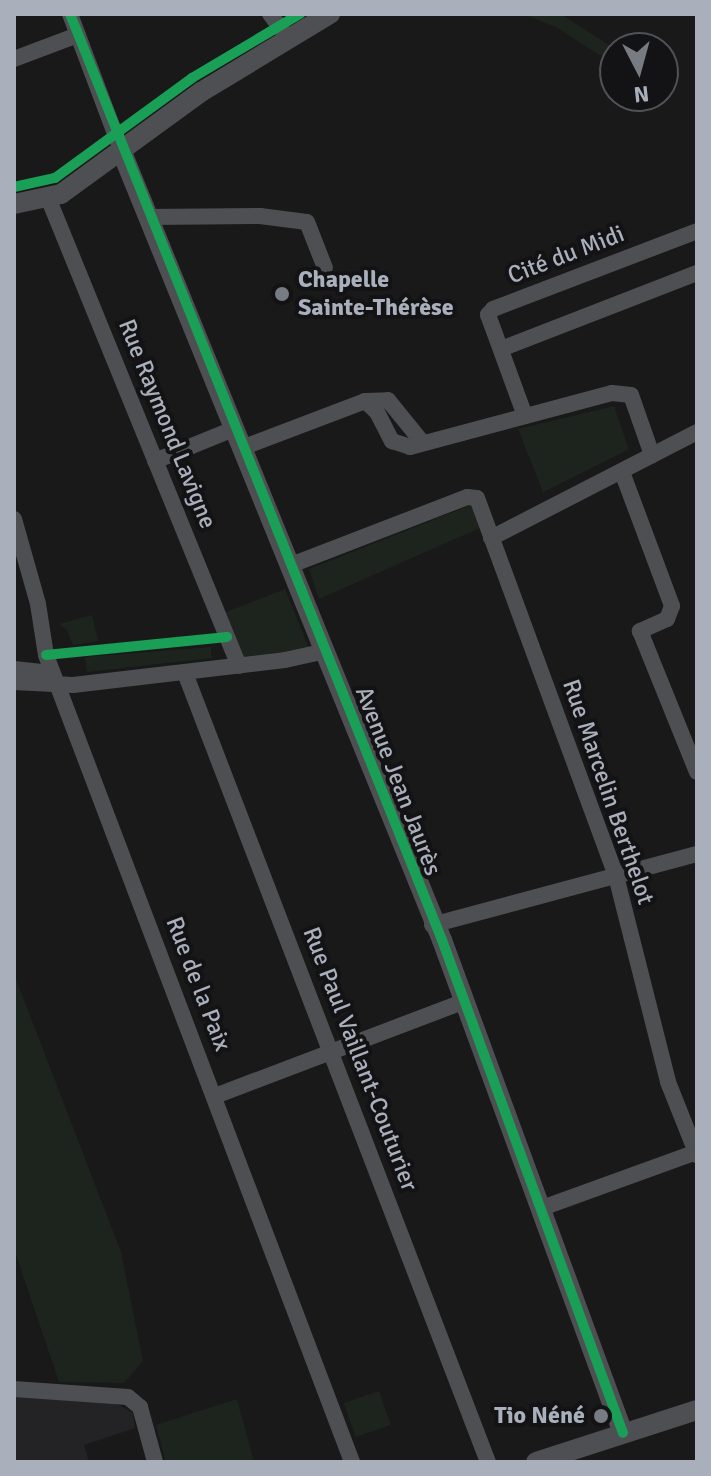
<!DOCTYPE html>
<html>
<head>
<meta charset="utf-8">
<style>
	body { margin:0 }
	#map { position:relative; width:711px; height:1476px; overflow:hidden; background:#191919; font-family:Signika,sans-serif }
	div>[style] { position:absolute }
	.built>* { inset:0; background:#232326 }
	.green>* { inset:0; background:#1c241d; transform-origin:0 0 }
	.minor>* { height:16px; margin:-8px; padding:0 8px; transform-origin:8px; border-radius:8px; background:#4d4f52 }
	.tertiary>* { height:20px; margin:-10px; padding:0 10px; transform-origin:10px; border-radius:10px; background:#4d4f52 }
	.cycleway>* { height:10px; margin:-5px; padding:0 5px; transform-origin:5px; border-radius:5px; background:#1a9f57 }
	.dots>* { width:22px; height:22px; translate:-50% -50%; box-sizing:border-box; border:4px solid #131315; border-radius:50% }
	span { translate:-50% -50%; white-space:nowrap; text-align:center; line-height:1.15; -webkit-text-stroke:8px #131315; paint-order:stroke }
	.street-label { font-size:24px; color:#a9b0bb }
	.poi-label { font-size:24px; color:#a9b0bb; font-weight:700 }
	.left { translate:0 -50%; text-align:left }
	.right { translate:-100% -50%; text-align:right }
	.frame { position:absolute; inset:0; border:16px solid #a9b0bb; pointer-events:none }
	.north { position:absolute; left:599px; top:32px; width:80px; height:80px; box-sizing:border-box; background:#131315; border:2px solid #4f5257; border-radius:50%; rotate:174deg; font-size:22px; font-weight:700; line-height:32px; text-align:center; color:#a9b0bb }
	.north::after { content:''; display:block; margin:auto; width:28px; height:36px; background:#777b82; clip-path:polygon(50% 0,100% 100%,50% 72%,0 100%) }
</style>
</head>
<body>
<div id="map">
	<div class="built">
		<div style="clip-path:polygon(14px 1396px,113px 1402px,133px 1413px,135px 1428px,84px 1445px,89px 1462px,14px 1462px)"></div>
	</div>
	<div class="green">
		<div style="clip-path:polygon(523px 14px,561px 14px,615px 49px,615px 65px,556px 27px)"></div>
		<div style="clip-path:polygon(614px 406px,629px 449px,543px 492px,518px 429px)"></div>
		<div style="clip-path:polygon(471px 505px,480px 528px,319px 599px,309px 569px)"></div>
		<div style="clip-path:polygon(285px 589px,309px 648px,242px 664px,221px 614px)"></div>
		<div style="clip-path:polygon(92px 615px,98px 641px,73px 645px,67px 630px,59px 624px)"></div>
		<div style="clip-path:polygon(211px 647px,212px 658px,87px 672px,85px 657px)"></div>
		<div style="clip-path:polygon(14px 974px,121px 1252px,143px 1361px,124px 1383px,59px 1382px,14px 1249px)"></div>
		<div style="left:379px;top:1391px;width:36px;height:37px;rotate:71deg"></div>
		<div style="clip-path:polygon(237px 1399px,254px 1462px,166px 1462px,156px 1425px)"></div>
	</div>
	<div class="minor">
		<div style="left:70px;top:14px;width:145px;rotate:69.4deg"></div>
		<div style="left:270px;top:14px;width:30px;rotate:53deg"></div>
		<div style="left:14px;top:59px;width:68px;rotate:-20.6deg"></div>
		<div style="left:49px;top:200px;width:503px;rotate:67.82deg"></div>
		<div style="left:150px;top:217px;width:110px;rotate:-0.5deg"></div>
		<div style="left:260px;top:216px;width:47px;rotate:7.3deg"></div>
		<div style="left:307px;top:222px;width:49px;rotate:68.6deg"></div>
		<div style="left:501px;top:349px;width:210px;rotate:-21.2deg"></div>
		<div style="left:365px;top:401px;width:23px;rotate:-2deg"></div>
		<div style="left:388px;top:400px;width:55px;rotate:50.9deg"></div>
		<div style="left:525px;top:416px;width:108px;rotate:-110.1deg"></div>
		<div style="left:488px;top:315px;width:8px;rotate:-50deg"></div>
		<div style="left:493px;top:309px;width:218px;rotate:-20.9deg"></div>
		<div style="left:244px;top:447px;width:129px;rotate:-20.8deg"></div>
		<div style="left:365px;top:401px;width:16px;rotate:43deg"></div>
		<div style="left:377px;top:412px;width:33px;rotate:63deg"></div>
		<div style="left:392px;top:441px;width:19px;rotate:18deg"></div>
		<div style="left:410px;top:447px;width:209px;rotate:-15deg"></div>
		<div style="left:612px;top:393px;width:19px;rotate:6deg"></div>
		<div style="left:631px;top:395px;width:64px;rotate:70.7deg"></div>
		<div style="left:155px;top:461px;width:87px;rotate:-22.2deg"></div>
		<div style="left:622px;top:472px;width:143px;rotate:69.5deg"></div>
		<div style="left:672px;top:606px;width:14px;rotate:111deg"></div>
		<div style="left:667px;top:619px;width:30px;rotate:156deg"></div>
		<div style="left:640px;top:631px;width:152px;rotate:68deg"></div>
		<div style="left:14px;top:519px;width:88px;rotate:74.2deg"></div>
		<div style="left:38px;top:604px;width:52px;rotate:81.1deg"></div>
		<div style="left:46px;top:655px;width:863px;rotate:69.23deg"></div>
		<div style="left:491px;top:538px;width:232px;rotate:-27.2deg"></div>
		<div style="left:291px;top:565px;width:189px;rotate:-21.1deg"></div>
		<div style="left:467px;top:497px;width:10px;rotate:6deg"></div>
		<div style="left:477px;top:498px;width:403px;rotate:69.8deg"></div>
		<div style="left:616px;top:876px;width:212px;rotate:75.8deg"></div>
		<div style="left:668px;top:1082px;width:79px;rotate:68.3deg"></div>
		<div style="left:14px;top:669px;width:28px;rotate:6deg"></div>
		<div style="left:42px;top:672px;width:14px;rotate:34deg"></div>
		<div style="left:185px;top:673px;width:845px;rotate:68.99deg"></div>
		<div style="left:14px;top:682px;width:59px;rotate:2.9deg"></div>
		<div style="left:73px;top:685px;width:213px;rotate:-6.7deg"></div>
		<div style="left:285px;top:660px;width:42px;rotate:-12.4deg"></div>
		<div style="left:432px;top:925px;width:274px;rotate:-15deg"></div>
		<div style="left:215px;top:1096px;width:267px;rotate:-20.8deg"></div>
		<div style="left:542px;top:1208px;width:165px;rotate:-19.9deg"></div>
		<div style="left:14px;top:1389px;width:114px;rotate:4deg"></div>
		<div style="left:128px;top:1397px;width:16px;rotate:40deg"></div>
		<div style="left:140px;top:1407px;width:57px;rotate:74.7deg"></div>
	</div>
	<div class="tertiary">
		<div style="left:121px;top:150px;width:853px;rotate:67.89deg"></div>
		<div style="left:442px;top:940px;width:525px;rotate:69.84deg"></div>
		<div style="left:14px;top:204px;width:48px;rotate:-12deg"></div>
		<div style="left:61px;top:194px;width:173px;rotate:-36.1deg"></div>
		<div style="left:201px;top:92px;width:151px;rotate:-31.2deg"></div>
		<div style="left:536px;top:1462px;width:169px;rotate:-17.9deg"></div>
	</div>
	<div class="cycleway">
		<div style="left:70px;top:14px;width:998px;rotate:68.11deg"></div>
		<div style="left:442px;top:940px;width:525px;rotate:69.84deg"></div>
		<div style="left:14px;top:187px;width:42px;rotate:-12.4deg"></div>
		<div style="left:55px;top:178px;width:170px;rotate:-36.1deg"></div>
		<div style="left:192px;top:78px;width:126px;rotate:-30.7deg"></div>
		<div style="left:46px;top:655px;width:182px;rotate:-5.7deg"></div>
	</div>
	<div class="dots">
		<div style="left:282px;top:294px;background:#777b82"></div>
		<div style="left:601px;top:1416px;background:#777b82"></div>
	</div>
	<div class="street-label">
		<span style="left:566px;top:255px;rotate:-21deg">Cité du Midi</span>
		<span style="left:167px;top:424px;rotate:68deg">Rue Raymond Lavigne</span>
		<span style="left:398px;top:781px;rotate:69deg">Avenue Jean Jaurès</span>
		<span style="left:608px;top:792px;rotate:71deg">Rue Marcelin Berthelot</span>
		<span style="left:198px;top:984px;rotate:69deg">Rue de la Paix</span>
		<span style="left:360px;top:1059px;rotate:69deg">Rue Paul Vaillant-Couturier</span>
	</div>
	<div class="poi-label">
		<span class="left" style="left:298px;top:294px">Chapelle<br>Sainte-Thérèse</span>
		<span class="right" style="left:585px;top:1416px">Tio Néné</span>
	</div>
	<div class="frame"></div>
	<div class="north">N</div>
</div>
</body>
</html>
